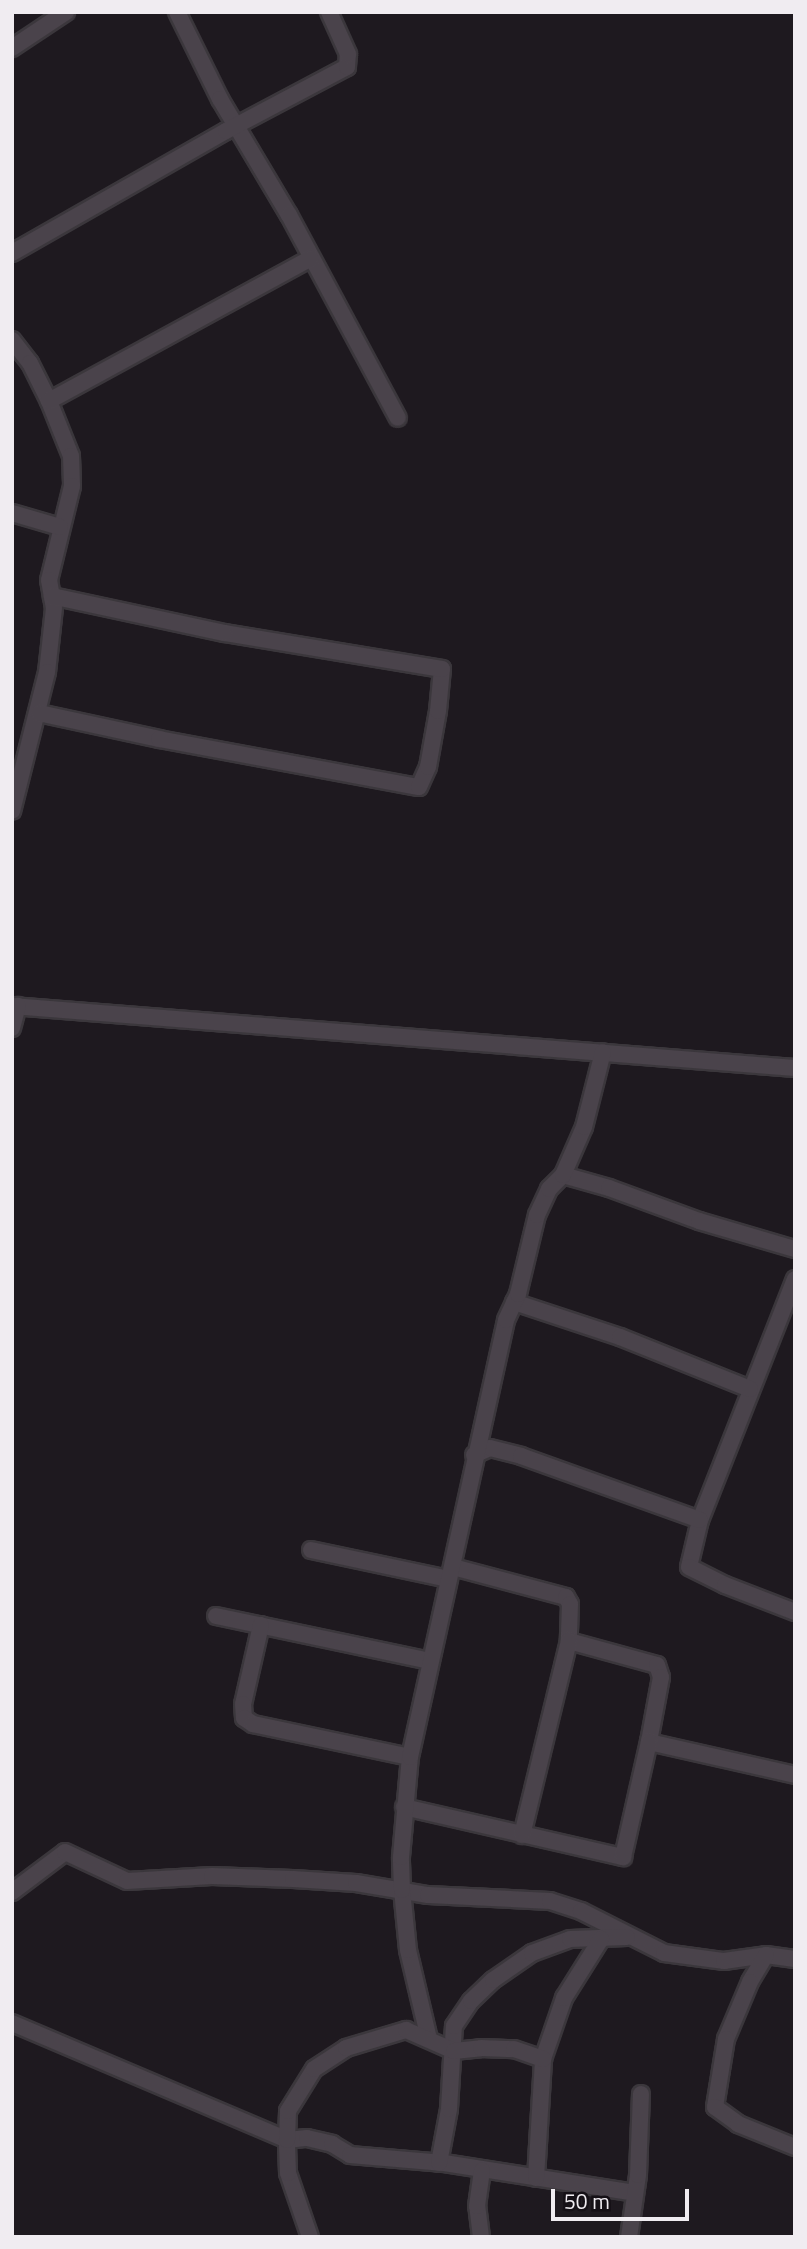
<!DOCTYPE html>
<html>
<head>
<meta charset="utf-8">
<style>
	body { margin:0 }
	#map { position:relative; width:807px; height:2249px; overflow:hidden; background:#1e191f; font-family:"Titillium Web",sans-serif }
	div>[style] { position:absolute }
	.roads { filter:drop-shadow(2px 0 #3b373c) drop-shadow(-2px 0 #3b373c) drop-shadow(0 2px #3b373c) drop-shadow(0 -2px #3b373c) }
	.minor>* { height:16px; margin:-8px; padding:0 8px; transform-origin:8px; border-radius:8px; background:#4a434b }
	span { translate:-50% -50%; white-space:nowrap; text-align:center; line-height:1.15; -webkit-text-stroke:6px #151016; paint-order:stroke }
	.frame { position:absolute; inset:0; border:14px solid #f0ecf1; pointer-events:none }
	.scale { position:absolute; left:551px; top:2189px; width:138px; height:32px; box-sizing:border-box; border:4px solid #f0ecf1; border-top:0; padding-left:9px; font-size:21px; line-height:24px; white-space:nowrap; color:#f0ecf1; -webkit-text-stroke:5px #151016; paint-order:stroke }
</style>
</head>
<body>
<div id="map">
	<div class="roads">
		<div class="minor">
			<div style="left:177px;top:12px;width:97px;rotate:63.7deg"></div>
			<div style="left:220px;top:99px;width:135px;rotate:59.3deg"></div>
			<div style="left:289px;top:215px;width:230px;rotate:61.8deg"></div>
			<div style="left:12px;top:48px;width:65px;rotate:-33.7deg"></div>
			<div style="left:12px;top:253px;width:246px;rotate:-29.7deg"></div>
			<div style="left:226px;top:131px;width:137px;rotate:-27.9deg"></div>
			<div style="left:347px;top:67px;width:13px;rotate:-86deg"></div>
			<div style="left:348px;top:54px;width:46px;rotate:-114.3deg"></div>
			<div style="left:12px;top:340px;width:29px;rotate:52deg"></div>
			<div style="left:30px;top:363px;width:42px;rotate:63.4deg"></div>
			<div style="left:49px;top:401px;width:59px;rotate:68.2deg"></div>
			<div style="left:71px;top:456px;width:30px;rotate:88deg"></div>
			<div style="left:72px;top:486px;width:97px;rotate:103.7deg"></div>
			<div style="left:49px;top:580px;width:28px;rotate:80deg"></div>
			<div style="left:54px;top:608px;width:64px;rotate:96.2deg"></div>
			<div style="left:47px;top:672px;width:143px;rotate:104.1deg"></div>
			<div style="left:49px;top:401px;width:298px;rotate:-28.6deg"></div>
			<div style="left:12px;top:513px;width:50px;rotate:16.3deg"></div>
			<div style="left:39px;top:713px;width:123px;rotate:12.2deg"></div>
			<div style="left:159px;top:739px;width:264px;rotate:10.5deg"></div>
			<div style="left:419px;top:787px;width:22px;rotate:-66deg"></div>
			<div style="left:428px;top:767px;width:57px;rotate:-79.9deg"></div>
			<div style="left:438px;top:711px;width:42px;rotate:-84.6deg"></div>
			<div style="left:442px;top:669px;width:221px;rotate:-170.6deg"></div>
			<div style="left:224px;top:633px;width:176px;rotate:-167.9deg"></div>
			<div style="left:12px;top:1006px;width:785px;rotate:4.53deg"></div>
			<div style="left:12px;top:1028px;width:23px;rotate:-75deg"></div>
			<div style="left:563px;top:1175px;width:48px;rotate:15.8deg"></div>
			<div style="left:609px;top:1188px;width:96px;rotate:20.1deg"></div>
			<div style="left:699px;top:1221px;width:100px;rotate:16.3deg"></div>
			<div style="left:795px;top:1279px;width:259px;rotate:111.5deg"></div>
			<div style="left:700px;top:1520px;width:48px;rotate:103.2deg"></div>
			<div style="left:689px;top:1567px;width:40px;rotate:26.6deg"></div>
			<div style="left:725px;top:1585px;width:75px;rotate:21.1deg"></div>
			<div style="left:514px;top:1302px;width:112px;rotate:18.3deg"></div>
			<div style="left:620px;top:1337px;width:140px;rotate:21.8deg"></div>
			<div style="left:474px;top:1455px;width:17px;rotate:-24deg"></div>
			<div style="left:490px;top:1448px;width:32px;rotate:14deg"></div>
			<div style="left:521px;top:1456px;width:190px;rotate:19.7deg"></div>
			<div style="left:311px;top:1550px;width:141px;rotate:11.9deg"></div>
			<div style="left:453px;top:1567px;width:117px;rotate:14.9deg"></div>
			<div style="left:566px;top:1597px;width:8px;rotate:60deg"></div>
			<div style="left:570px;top:1604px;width:37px;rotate:92deg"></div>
			<div style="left:569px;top:1641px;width:91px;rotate:15.3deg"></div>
			<div style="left:657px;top:1665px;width:13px;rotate:72deg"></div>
			<div style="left:661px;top:1677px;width:66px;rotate:100.5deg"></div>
			<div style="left:649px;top:1742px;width:150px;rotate:12.7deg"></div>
			<div style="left:216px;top:1616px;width:218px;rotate:11.9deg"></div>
			<div style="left:261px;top:1625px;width:81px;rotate:102.8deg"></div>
			<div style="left:243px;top:1704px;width:14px;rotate:86deg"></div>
			<div style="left:244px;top:1718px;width:11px;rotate:34deg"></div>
			<div style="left:253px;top:1724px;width:160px;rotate:11.9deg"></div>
			<div style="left:404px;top:1807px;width:225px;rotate:12.9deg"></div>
			<div style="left:623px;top:1857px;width:118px;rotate:-77.3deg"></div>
			<div style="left:522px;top:1835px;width:200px;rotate:-76.4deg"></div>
			<div style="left:12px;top:1892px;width:66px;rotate:-37deg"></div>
			<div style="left:65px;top:1852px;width:68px;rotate:25.1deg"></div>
			<div style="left:127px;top:1881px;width:85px;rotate:-3.4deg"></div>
			<div style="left:212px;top:1876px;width:81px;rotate:2.1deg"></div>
			<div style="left:293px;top:1879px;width:63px;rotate:3.6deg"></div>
			<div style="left:356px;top:1883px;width:73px;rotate:9.5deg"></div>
			<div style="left:428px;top:1895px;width:122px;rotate:2.8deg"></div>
			<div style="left:550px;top:1901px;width:33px;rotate:18deg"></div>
			<div style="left:581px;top:1911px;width:93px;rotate:26.8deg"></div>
			<div style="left:664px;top:1953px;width:61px;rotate:7.6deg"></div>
			<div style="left:724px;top:1961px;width:42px;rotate:-8.1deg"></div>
			<div style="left:766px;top:1955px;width:29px;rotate:8deg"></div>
			<div style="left:766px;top:1955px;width:31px;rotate:121deg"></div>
			<div style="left:750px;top:1982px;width:62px;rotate:112.8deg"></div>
			<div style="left:726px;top:2039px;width:69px;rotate:99.2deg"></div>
			<div style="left:715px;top:2107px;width:29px;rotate:36deg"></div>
			<div style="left:738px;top:2124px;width:61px;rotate:22deg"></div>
			<div style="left:12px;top:2023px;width:299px;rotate:23deg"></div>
			<div style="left:287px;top:2140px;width:20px;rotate:-6deg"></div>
			<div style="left:307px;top:2138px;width:26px;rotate:13deg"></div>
			<div style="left:332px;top:2144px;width:21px;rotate:31deg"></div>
			<div style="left:350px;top:2155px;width:94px;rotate:4.9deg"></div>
			<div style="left:444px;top:2163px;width:193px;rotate:8.9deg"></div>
			<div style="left:429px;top:2039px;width:91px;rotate:-103.3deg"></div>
			<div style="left:408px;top:1950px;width:60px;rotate:-95.7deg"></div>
			<div style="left:402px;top:1890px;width:33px;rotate:-92deg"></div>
			<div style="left:401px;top:1857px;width:100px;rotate:-84.9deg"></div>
			<div style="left:410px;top:1757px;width:447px;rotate:-77.6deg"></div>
			<div style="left:506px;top:1320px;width:29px;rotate:-65deg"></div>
			<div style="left:518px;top:1294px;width:81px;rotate:-76.5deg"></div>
			<div style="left:537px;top:1215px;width:29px;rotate:-65deg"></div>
			<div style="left:549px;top:1189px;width:20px;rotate:-45deg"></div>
			<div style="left:563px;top:1175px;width:52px;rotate:-66.4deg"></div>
			<div style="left:584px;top:1127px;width:77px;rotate:-75.8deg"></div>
			<div style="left:439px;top:2163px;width:55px;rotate:-79.5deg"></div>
			<div style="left:449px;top:2109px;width:83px;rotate:-86.6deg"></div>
			<div style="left:454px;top:2026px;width:30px;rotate:-56deg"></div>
			<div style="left:471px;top:2001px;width:30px;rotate:-44deg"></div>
			<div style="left:493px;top:1980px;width:47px;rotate:-34.7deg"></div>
			<div style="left:532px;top:1953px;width:40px;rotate:-20.2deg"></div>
			<div style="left:570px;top:1939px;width:57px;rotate:-2deg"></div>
			<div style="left:536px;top:2178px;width:119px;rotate:-86.6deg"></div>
			<div style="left:543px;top:2059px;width:65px;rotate:-71deg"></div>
			<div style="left:564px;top:1998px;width:70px;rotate:-57.9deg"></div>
			<div style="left:310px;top:2237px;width:68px;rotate:-109deg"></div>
			<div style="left:288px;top:2173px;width:33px;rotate:-92deg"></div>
			<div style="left:287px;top:2140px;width:29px;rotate:-88deg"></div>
			<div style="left:288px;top:2111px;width:49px;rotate:-58.2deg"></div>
			<div style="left:314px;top:2069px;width:38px;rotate:-33deg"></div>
			<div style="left:346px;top:2048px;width:63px;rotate:-16.7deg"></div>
			<div style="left:406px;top:2030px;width:52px;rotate:23.6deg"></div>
			<div style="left:454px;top:2051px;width:27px;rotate:-6deg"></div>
			<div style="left:481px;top:2048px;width:33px;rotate:2deg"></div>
			<div style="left:514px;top:2049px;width:31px;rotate:19deg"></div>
			<div style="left:481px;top:2237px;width:31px;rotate:-97deg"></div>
			<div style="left:477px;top:2206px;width:36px;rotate:-82deg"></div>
			<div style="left:629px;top:2237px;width:63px;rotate:-81.7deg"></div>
			<div style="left:638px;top:2175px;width:81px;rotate:-87.9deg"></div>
		</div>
	</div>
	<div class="frame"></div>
	<div class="scale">50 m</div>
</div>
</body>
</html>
